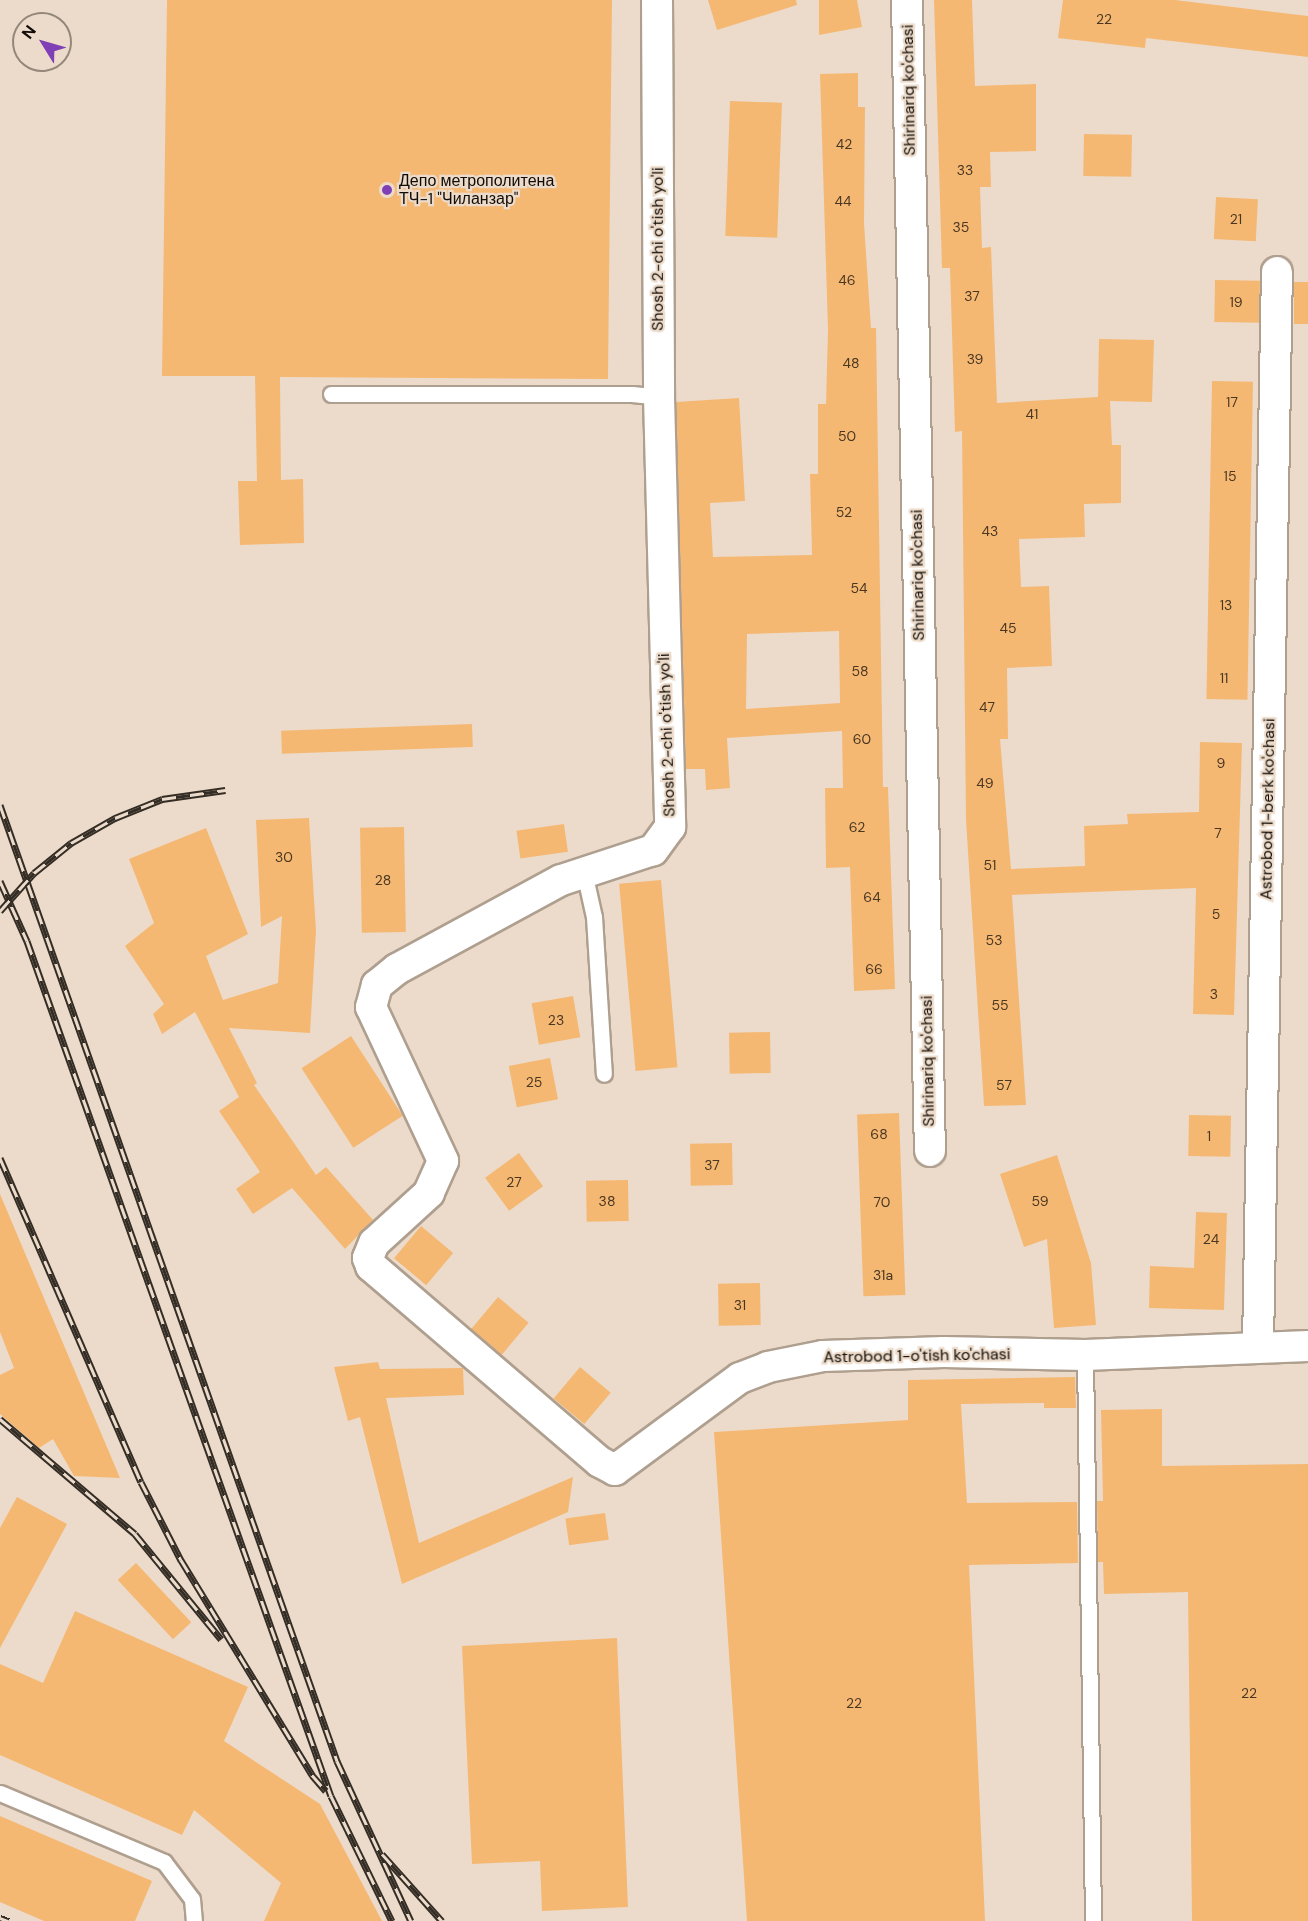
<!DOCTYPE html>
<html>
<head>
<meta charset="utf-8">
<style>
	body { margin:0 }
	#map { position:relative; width:1308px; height:1921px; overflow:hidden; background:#ecdbca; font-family:"DM Sans",sans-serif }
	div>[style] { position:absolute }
	.building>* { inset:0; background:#f5b873; transform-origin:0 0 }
	.roads { filter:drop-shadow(2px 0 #af9f8f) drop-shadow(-2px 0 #af9f8f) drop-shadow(0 2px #af9f8f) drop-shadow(0 -2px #af9f8f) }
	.service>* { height:15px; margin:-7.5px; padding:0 7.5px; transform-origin:7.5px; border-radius:7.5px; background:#fff }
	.minor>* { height:30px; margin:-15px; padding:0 15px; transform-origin:15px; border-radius:15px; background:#fff }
	.rail>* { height:7px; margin-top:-3.5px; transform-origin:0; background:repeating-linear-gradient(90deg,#ecdbca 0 14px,#342d25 0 28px); box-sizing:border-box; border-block:2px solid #342d25 }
	.dots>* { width:16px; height:16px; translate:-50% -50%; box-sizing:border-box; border:3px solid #ecdbca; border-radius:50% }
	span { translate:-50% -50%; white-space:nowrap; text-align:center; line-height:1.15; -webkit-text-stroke:4.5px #ecdbca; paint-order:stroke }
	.number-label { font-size:14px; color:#4a3721 }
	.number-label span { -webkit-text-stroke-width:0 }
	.street-label { font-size:16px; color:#110c06 }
	.poi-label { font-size:16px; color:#110c06 }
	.left { translate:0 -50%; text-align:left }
	.north { position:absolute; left:12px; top:12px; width:60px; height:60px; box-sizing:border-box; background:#ecdbca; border:2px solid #94887c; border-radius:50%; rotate:307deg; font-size:16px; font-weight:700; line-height:24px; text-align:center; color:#110c06 }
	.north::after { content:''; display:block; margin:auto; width:21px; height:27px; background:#8040b5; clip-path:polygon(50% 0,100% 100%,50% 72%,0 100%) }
</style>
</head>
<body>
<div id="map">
	<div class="building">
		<div style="clip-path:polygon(167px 0,612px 0,608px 379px,280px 377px,281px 480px,303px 479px,304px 543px,240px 545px,238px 481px,257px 481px,255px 376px,162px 376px)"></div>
		<div style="clip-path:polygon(708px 0,796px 0,797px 5px,717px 30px)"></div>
		<div style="clip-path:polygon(819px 0,857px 0,862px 27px,819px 35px)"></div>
		<div style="clip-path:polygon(934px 0,972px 0,975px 86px,1036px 84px,1036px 151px,990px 152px,991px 187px,980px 187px,982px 248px,991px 247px,997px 403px,1098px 397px,1099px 339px,1154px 340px,1152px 402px,1110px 401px,1112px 445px,1121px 445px,1121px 503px,1084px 504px,1085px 537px,1019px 539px,1021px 587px,1049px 586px,1052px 666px,1007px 668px,1008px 739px,1000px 739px,1011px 869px,1085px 866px,1084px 826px,1128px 824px,1127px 814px,1199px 812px,1200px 742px,1242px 743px,1234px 1015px,1193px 1014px,1196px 888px,1012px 895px,1026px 1105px,984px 1106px,966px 820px,962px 431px,955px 432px,950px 268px,942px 268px)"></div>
		<div style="clip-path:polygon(1063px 0,1175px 0,1308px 16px,1308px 57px,1146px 38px,1145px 48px,1058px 38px)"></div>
		<div style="clip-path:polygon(evenodd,858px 73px,858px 107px,865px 107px,864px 223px,871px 328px,876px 328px,883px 787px,888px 787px,895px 989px,854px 991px,850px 867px,826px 868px,825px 788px,843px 788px,842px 731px,727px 738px,730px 788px,706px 790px,705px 769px,686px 769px,676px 402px,739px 398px,745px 501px,710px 503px,713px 557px,812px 555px,810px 474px,818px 474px,818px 404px,826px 404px,828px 329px,820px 74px,858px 73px,839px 631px,840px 703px,746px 709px,747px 634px,839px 631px)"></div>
		<div style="left:730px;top:101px;width:52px;height:135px;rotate:2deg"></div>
		<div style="left:1084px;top:134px;width:48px;height:42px;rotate:1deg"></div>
		<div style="left:1216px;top:197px;width:42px;height:42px;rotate:3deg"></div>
		<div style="left:1215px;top:280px;width:45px;height:42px;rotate:1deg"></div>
		<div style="left:1294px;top:282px;width:14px;height:42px"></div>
		<div style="left:1212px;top:381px;width:41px;height:318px;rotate:1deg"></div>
		<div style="left:472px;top:724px;width:23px;height:191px;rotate:88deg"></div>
		<div style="clip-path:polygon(309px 818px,316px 931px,310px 1033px,229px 1028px,257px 1083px,254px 1085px,316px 1175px,326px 1167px,373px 1220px,345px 1249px,292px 1188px,253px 1214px,236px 1189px,260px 1172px,219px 1111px,239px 1097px,195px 1012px,162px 1034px,153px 1014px,164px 1004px,125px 946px,154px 923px,129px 859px,206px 828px,248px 934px,206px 956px,223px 1000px,278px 983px,282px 916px,261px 927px,256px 820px)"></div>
		<div style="left:564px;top:824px;width:28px;height:48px;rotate:82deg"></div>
		<div style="left:404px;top:827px;width:105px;height:44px;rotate:89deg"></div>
		<div style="left:661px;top:880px;width:188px;height:42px;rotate:85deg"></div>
		<div style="left:573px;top:996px;width:42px;height:42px;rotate:80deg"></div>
		<div style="left:770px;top:1032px;width:41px;height:41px;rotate:89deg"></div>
		<div style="left:351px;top:1036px;width:95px;height:59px;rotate:57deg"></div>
		<div style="left:550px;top:1058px;width:42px;height:42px;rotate:79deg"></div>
		<div style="left:899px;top:1113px;width:182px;height:42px;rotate:88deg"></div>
		<div style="left:1189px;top:1115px;width:42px;height:41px;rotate:1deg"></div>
		<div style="left:732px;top:1143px;width:42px;height:42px;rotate:89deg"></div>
		<div style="left:519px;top:1153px;width:41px;height:42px;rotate:54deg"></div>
		<div style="clip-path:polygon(1057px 1155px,1091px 1263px,1096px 1325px,1054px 1328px,1047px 1239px,1024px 1247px,1000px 1174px)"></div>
		<div style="left:628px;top:1180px;width:41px;height:42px;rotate:89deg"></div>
		<div style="clip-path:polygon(0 1194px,120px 1478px,74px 1476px,53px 1439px,39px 1448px,0 1414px,0 1375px,14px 1368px,0 1332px)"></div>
		<div style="clip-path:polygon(1196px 1212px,1227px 1213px,1224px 1310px,1149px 1308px,1150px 1266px,1194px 1268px)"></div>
		<div style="left:421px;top:1226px;width:42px;height:42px;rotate:40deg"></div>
		<div style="left:760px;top:1283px;width:42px;height:42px;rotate:89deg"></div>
		<div style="left:498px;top:1297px;width:40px;height:42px;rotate:40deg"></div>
		<div style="clip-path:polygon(378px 1362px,380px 1369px,463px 1368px,464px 1395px,386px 1398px,419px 1543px,573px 1477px,568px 1512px,402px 1584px,360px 1417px,348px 1421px,334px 1367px)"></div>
		<div style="left:580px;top:1367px;width:40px;height:41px;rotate:40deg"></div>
		<div style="clip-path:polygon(1075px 1377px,1076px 1408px,1044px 1408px,1044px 1403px,961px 1404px,967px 1503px,1077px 1502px,1078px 1563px,969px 1565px,985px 1921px,747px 1921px,714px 1432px,908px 1420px,908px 1380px)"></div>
		<div style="clip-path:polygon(1162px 1409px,1162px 1466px,1308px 1464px,1308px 1921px,1192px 1921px,1188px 1592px,1104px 1594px,1103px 1562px,1098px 1562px,1097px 1501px,1103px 1501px,1101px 1410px)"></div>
		<div style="clip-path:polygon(17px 1497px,67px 1524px,0 1648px,0 1528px)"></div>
		<div style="left:605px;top:1513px;width:27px;height:40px;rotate:82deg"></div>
		<div style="left:136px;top:1563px;width:81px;height:25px;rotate:47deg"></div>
		<div style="clip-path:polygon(75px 1611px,248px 1687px,224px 1741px,320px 1804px,382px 1921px,264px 1921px,281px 1883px,194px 1810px,182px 1835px,0 1755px,0 1664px,43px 1683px)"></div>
		<div style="clip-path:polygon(617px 1638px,628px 1907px,542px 1911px,540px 1861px,472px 1864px,462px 1646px)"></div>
		<div style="clip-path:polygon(0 1816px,152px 1881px,135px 1921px,44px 1921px,0 1902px)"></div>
	</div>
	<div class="roads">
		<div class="service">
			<div style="left:331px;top:394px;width:301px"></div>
			<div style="left:632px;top:394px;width:27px;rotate:6deg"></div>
			<div style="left:584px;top:872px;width:46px;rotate:77.5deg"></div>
			<div style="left:594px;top:917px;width:157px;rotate:86.4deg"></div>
			<div style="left:1085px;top:1355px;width:566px;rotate:89.19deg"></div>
			<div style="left:0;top:1793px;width:178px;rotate:22.8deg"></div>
			<div style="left:164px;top:1862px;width:46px;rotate:52.9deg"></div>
			<div style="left:192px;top:1899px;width:22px;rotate:85deg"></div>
		</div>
		<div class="minor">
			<div style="left:657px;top:0;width:397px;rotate:89.7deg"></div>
			<div style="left:659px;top:397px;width:430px;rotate:88.5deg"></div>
			<div style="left:670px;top:827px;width:29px;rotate:126deg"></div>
			<div style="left:653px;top:850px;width:97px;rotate:161.9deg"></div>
			<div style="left:561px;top:880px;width:187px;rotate:151.5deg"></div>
			<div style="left:397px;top:969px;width:26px;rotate:141deg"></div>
			<div style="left:377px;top:985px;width:23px;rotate:105deg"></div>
			<div style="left:371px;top:1007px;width:170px;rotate:64.9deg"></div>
			<div style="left:443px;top:1161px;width:35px;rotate:114deg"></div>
			<div style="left:429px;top:1193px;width:74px;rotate:137.7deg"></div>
			<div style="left:374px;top:1243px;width:16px;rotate:112deg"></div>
			<div style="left:368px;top:1258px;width:9px;rotate:69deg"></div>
			<div style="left:371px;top:1266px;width:301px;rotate:40.6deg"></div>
			<div style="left:600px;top:1462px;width:17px;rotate:28deg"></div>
			<div style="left:615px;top:1470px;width:155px;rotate:-36.4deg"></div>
			<div style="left:740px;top:1378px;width:30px;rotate:-21deg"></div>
			<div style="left:768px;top:1367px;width:56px;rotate:-11.3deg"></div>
			<div style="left:823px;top:1356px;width:121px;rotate:-1.9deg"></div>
			<div style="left:944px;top:1352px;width:141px;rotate:1.2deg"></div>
			<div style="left:1085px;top:1355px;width:223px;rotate:-2.3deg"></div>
			<div style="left:907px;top:0;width:1151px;rotate:88.86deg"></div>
			<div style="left:1258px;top:1346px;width:1074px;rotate:-88.99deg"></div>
		</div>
	</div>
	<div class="rail">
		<div style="left:0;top:805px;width:1014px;rotate:70.58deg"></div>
		<div style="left:337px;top:1761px;width:176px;rotate:65.2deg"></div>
		<div style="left:0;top:881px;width:66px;rotate:65.8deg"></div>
		<div style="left:27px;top:941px;width:907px;rotate:70.43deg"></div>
		<div style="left:331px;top:1796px;width:139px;rotate:64deg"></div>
		<div style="left:0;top:911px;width:51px;rotate:-48.2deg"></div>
		<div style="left:34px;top:873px;width:48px;rotate:-39deg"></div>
		<div style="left:71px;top:843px;width:51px;rotate:-29.6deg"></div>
		<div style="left:115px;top:818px;width:51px;rotate:-22deg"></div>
		<div style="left:162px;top:799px;width:64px;rotate:-8.1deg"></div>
		<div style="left:0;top:1158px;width:353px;rotate:66.5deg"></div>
		<div style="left:141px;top:1482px;width:88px;rotate:62.9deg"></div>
		<div style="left:181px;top:1560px;width:252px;rotate:58.6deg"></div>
		<div style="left:312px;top:1775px;width:21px;rotate:49deg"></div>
		<div style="left:0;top:1419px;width:177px;rotate:40.4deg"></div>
		<div style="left:135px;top:1534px;width:136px;rotate:50.7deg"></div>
		<div style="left:382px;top:1854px;width:90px;rotate:48.2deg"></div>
		<div style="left:0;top:1918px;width:9px;rotate:21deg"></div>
	</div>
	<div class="dots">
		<div style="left:387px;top:190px;background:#8040b5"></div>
	</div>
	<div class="number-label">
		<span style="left:1104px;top:19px">22</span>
		<span style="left:844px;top:144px">42</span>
		<span style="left:965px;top:170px">33</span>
		<span style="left:843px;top:201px">44</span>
		<span style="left:1236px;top:219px">21</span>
		<span style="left:961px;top:227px">35</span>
		<span style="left:847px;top:280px">46</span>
		<span style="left:972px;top:296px">37</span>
		<span style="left:1236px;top:302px">19</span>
		<span style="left:975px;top:359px">39</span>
		<span style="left:851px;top:363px">48</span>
		<span style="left:1232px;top:402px">17</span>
		<span style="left:1032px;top:414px">41</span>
		<span style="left:847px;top:436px">50</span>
		<span style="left:1230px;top:476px">15</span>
		<span style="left:844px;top:512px">52</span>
		<span style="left:990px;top:531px">43</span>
		<span style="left:859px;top:588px">54</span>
		<span style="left:1226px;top:605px">13</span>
		<span style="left:1008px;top:628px">45</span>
		<span style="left:860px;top:671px">58</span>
		<span style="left:1224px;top:678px">11</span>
		<span style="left:987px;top:707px">47</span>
		<span style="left:862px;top:739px">60</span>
		<span style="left:1221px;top:763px">9</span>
		<span style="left:985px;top:783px">49</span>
		<span style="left:857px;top:827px">62</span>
		<span style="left:1218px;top:833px">7</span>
		<span style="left:284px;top:857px">30</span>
		<span style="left:990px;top:865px">51</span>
		<span style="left:383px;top:880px">28</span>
		<span style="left:872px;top:897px">64</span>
		<span style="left:1216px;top:914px">5</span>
		<span style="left:994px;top:940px">53</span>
		<span style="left:874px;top:969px">66</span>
		<span style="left:1214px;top:994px">3</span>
		<span style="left:1000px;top:1005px">55</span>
		<span style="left:556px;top:1020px">23</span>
		<span style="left:534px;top:1082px">25</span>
		<span style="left:1004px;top:1085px">57</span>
		<span style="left:879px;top:1134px">68</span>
		<span style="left:1209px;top:1136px">1</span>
		<span style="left:712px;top:1165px">37</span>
		<span style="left:514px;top:1182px">27</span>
		<span style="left:607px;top:1201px">38</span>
		<span style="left:1040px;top:1201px">59</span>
		<span style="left:882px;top:1202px">70</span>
		<span style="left:1211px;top:1239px">24</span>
		<span style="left:883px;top:1275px">31a</span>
		<span style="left:740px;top:1305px">31</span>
		<span style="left:1249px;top:1693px">22</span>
		<span style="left:854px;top:1703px">22</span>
	</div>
	<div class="street-label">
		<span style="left:909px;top:90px;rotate:-91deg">Shirinariq ko'chasi</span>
		<span style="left:658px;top:249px;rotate:-90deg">Shosh 2-chi o'tish yo'li</span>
		<span style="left:918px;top:575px;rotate:-91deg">Shirinariq ko'chasi</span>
		<span style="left:667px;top:735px;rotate:-92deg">Shosh 2-chi o'tish yo'li</span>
		<span style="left:1268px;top:809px;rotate:-89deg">Astrobod 1-berk ko'chasi</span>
		<span style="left:928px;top:1061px;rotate:-91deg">Shirinariq ko'chasi</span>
		<span style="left:917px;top:1356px;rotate:-1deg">Astrobod 1-o'tish ko'chasi</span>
	</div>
	<div class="poi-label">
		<span class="left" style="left:399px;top:190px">Депо метрополитена<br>ТЧ-1 "Чиланзар"</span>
	</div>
	<div class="north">N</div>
</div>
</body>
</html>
